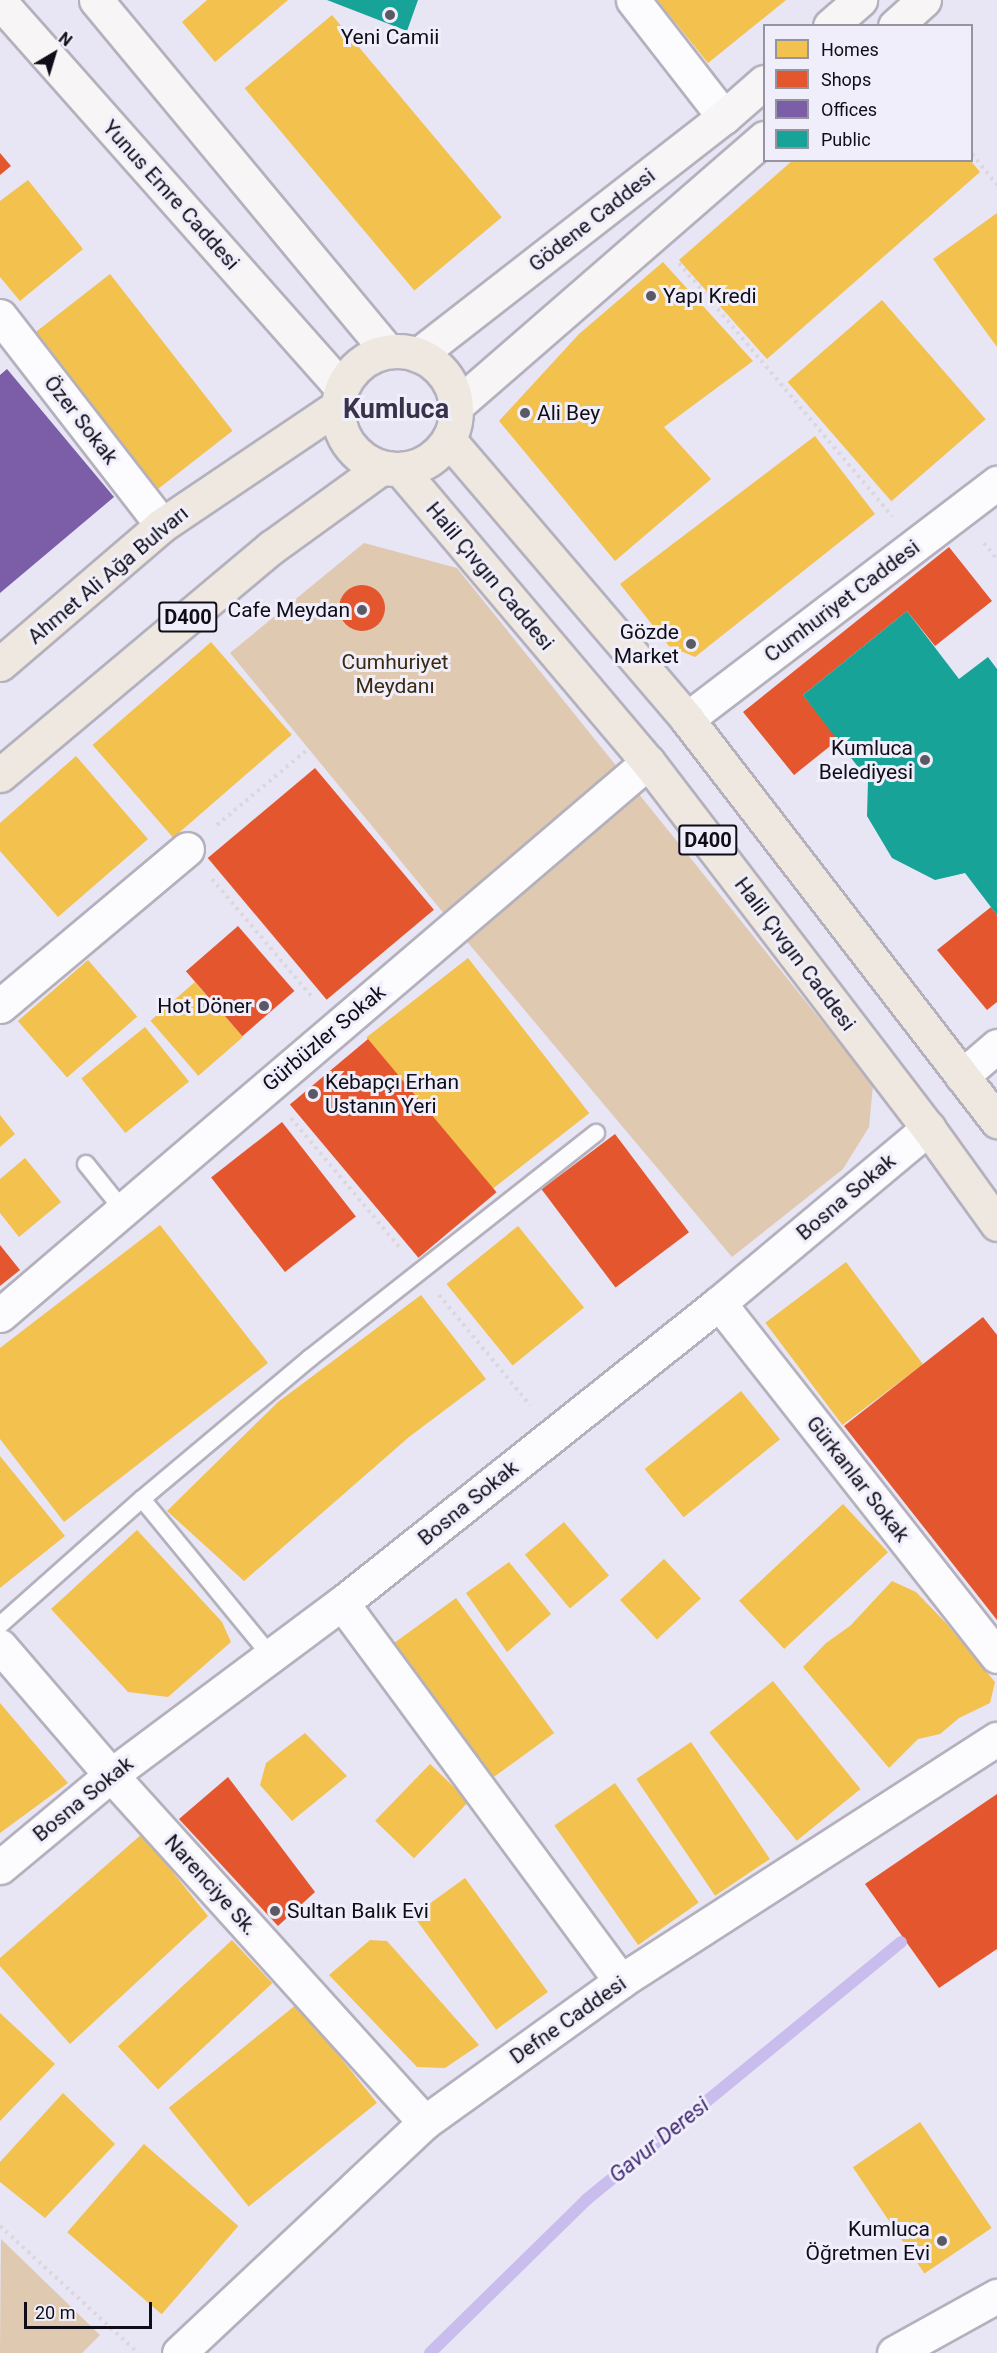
<!DOCTYPE html>
<html>
<head>
<meta charset="utf-8">
<style>
	body { margin:0 }
	#map { position:relative; width:997px; height:2353px; overflow:hidden; background:#e8e5f5; font-family:Roboto,sans-serif }
	div>[style] { position:absolute }
	.green>* { inset:0; background:#dfc9b0 }
	.homes>* { inset:0; background:#f2c14e; transform-origin:0 0 }
	.shops>* { inset:0; background:#e4572e; transform-origin:0 0 }
	.round { border-radius:50% }
	.offices>* { inset:0; background:#7b5ea7 }
	.public>* { inset:0; background:#17a398 }
	.stream>* { height:12px; margin:-6px; padding:0 6px; transform-origin:6px; border-radius:6px; background:#c8bded }
	.path>* { height:4px; margin-top:-2px; transform-origin:0; background:repeating-linear-gradient(90deg,#dad8dd 0 3px,transparent 0 7.5px) }
	.roads { filter:drop-shadow(2px 0 #b4b1bd) drop-shadow(-2px 0 #b4b1bd) drop-shadow(0 2px #b4b1bd) drop-shadow(0 -2px #b4b1bd) }
	.lane>* { height:16px; margin:-8px; padding:0 8px; transform-origin:8px; border-radius:8px; background:#fcfbfe }
	.street>* { height:33px; margin:-16.5px; padding:0 16.5px; transform-origin:16.5px; border-radius:16.5px; background:#fcfbfe }
	.secondary>* { height:33px; margin:-16.5px; padding:0 16.5px; transform-origin:16.5px; border-radius:16.5px; background:#f7f5f6 }
	.highway>* { height:33px; margin:-16.5px; padding:0 16.5px; transform-origin:16.5px; border-radius:16.5px; background:#eee8e1 }
	.highway>.ring { margin:-16.5px; padding:0; box-sizing:content-box; background:none; border:33px solid #eee8e1; border-radius:50% }
	.dots>* { width:16px; height:16px; translate:-50% -50%; box-sizing:border-box; border:3px solid #f0eefa; border-radius:50% }
	span { translate:-50% -50%; white-space:nowrap; text-align:center; line-height:1.15; -webkit-text-stroke:6px #f0eefa; paint-order:stroke }
	.shield-label span { padding:2px 4px; background:#f0eefa; border:2px solid; border-radius:4px; -webkit-text-stroke-width:0 }
	.shield-label { font-size:20px; color:#0f0d17; font-weight:700 }
	.poi-label { font-size:21px; color:#0f0d17 }
	.left { translate:0 -50%; text-align:left }
	.right { translate:-100% -50%; text-align:right }
	.street-label { font-size:21px; color:#0f0d17 }
	.park-label { font-size:21px; color:#3a2a0f }
	.water-label { font-size:22px; color:#442d75; font-style:italic }
	.district-label { font-size:27px; color:#38324a; font-weight:700 }
	.legend { position:absolute; left:763px; top:24px; width:210px; height:138px; box-sizing:border-box; background:#f0eefa; border:2px solid #96949f; margin:0; padding:8px 10px; list-style:none; font-size:18px; color:#0f0d17 }
	.legend li { display:flex; align-items:center; gap:12px; height:30px }
	.legend b { width:30px; border:2px solid #96949f }
	.north { position:absolute; left:24px; top:24px; width:60px; height:60px; -webkit-text-stroke:4px #f0eefa; paint-order:stroke; rotate:38deg; font-size:16px; font-weight:700; line-height:24px; text-align:center; color:#0f0d17 }
	.north::after { content:''; display:block; margin:auto; width:21px; height:27px; background:#0f0d17; clip-path:polygon(50% 0,100% 100%,50% 72%,0 100%) }
	.scale { position:absolute; left:24px; top:2302px; width:128px; height:27px; box-sizing:border-box; border:3px solid #0f0d17; border-top:0; padding-left:8px; font-size:18px; line-height:21px; white-space:nowrap; color:#0f0d17; -webkit-text-stroke:4px #f0eefa; paint-order:stroke }
</style>
</head>
<body>
<div id="map">
	<div class="green">
		<div style="clip-path:polygon(364px 543px,457px 568px,873px 1085px,869px 1127px,843px 1169px,732px 1257px,459px 932px,230px 653px)"></div>
		<div style="clip-path:polygon(1px 2239px,100px 2335px,82px 2353px,0 2353px)"></div>
	</div>
	<div class="homes">
		<div style="clip-path:polygon(207px 0,288px 0,215px 62px,182px 22px)"></div>
		<div style="clip-path:polygon(657px 0,786px 0,708px 63px)"></div>
		<div style="left:332px;top:15px;width:264px;height:114px;rotate:50deg"></div>
		<div style="clip-path:polygon(793px 160px,970px 160px,980px 172px,767px 359px,679px 260px)"></div>
		<div style="clip-path:polygon(28px 180px,83px 249px,20px 301px,0 277px,0 201px)"></div>
		<div style="clip-path:polygon(997px 213px,997px 347px,933px 259px)"></div>
		<div style="clip-path:polygon(663px 262px,753px 361px,664px 427px,711px 479px,615px 561px,499px 421px,579px 334px)"></div>
		<div style="left:110px;top:274px;width:199px;height:95px;rotate:52deg"></div>
		<div style="left:882px;top:300px;width:158px;height:125px;rotate:49deg"></div>
		<div style="clip-path:polygon(815px 436px,875px 514px,695px 657px,669px 646px,620px 584px)"></div>
		<div style="left:211px;top:642px;width:123px;height:157px;rotate:49deg"></div>
		<div style="clip-path:polygon(76px 756px,148px 839px,58px 917px,0 851px,0 823px)"></div>
		<div style="left:468px;top:958px;width:197px;height:129px;rotate:52deg"></div>
		<div style="left:88px;top:960px;width:75px;height:93px;rotate:49deg"></div>
		<div style="left:195px;top:982px;width:73px;height:59px;rotate:49deg"></div>
		<div style="left:145px;top:1027px;width:70px;height:82px;rotate:51deg"></div>
		<div style="clip-path:polygon(0 1115px,15px 1134px,0 1147px)"></div>
		<div style="clip-path:polygon(25px 1158px,61px 1202px,19px 1237px,0 1213px,0 1179px)"></div>
		<div style="clip-path:polygon(160px 1225px,268px 1363px,64px 1522px,0 1439px,0 1348px)"></div>
		<div style="left:518px;top:1226px;width:105px;height:92px;rotate:51deg"></div>
		<div style="left:846px;top:1262px;width:128px;height:101px;rotate:53deg"></div>
		<div style="clip-path:polygon(421px 1295px,486px 1379px,409px 1437px,244px 1581px,167px 1511px,278px 1402px)"></div>
		<div style="left:741px;top:1391px;width:62px;height:124px;rotate:51deg"></div>
		<div style="clip-path:polygon(0 1456px,65px 1536px,0 1588px)"></div>
		<div style="left:843px;top:1504px;width:66px;height:142px;rotate:47deg"></div>
		<div style="left:564px;top:1522px;width:70px;height:51px;rotate:50deg"></div>
		<div style="clip-path:polygon(137px 1530px,222px 1622px,231px 1642px,168px 1697px,128px 1692px,51px 1609px)"></div>
		<div style="left:664px;top:1559px;width:54px;height:60px;rotate:47deg"></div>
		<div style="clip-path:polygon(509px 1562px,551px 1614px,507px 1652px,466px 1593px)"></div>
		<div style="clip-path:polygon(892px 1581px,916px 1592px,946px 1623px,995px 1682px,990px 1703px,959px 1718px,940px 1734px,918px 1739px,889px 1768px,803px 1667px,826px 1643px,850px 1626px)"></div>
		<div style="left:456px;top:1598px;width:167px;height:76px;rotate:54deg"></div>
		<div style="left:773px;top:1681px;width:139px;height:82px;rotate:51deg"></div>
		<div style="clip-path:polygon(0 1703px,68px 1783px,0 1833px)"></div>
		<div style="clip-path:polygon(305px 1733px,347px 1776px,292px 1821px,260px 1785px,266px 1763px)"></div>
		<div style="left:691px;top:1742px;width:141px;height:66px;rotate:56deg"></div>
		<div style="left:430px;top:1764px;width:54px;height:79px;rotate:44deg"></div>
		<div style="left:615px;top:1783px;width:146px;height:74px;rotate:55deg"></div>
		<div style="clip-path:polygon(142px 1834px,208px 1916px,70px 2044px,0 1966px,0 1958px)"></div>
		<div style="left:465px;top:1878px;width:141px;height:64px;rotate:54deg"></div>
		<div style="left:232px;top:1940px;width:59px;height:156px;rotate:47deg"></div>
		<div style="clip-path:polygon(370px 1940px,387px 1941px,479px 2045px,445px 2068px,417px 2067px,329px 1975px)"></div>
		<div style="left:297px;top:2004px;width:127px;height:165px;rotate:51deg"></div>
		<div style="clip-path:polygon(0 2013px,55px 2064px,0 2121px)"></div>
		<div style="clip-path:polygon(63px 2093px,115px 2144px,45px 2218px,0 2182px,0 2162px)"></div>
		<div style="left:920px;top:2122px;width:128px;height:81px;rotate:56deg"></div>
		<div style="left:144px;top:2144px;width:125px;height:117px;rotate:41deg"></div>
	</div>
	<div class="shops">
		<div style="clip-path:polygon(0 153px,11px 166px,0 175px)"></div>
		<div style="clip-path:polygon(949px 547px,992px 601px,935px 646px,907px 611px,803px 695px,839px 739px,794px 775px,743px 712px)"></div>
		<div class="round" style="left:339px;top:585px;width:46px;height:46px"></div>
		<div style="left:315px;top:768px;width:185px;height:140px;rotate:50deg"></div>
		<div style="clip-path:polygon(991px 907px,997px 915px,997px 1002px,987px 1010px,937px 950px)"></div>
		<div style="left:238px;top:926px;width:86px;height:69px;rotate:49deg"></div>
		<div style="left:368px;top:1039px;width:200px;height:102px;rotate:50deg"></div>
		<div style="left:282px;top:1122px;width:120px;height:90px;rotate:52deg"></div>
		<div style="left:615px;top:1134px;width:123px;height:92px;rotate:53deg"></div>
		<div style="clip-path:polygon(0 1245px,20px 1270px,0 1286px)"></div>
		<div style="clip-path:polygon(983px 1317px,997px 1335px,997px 1620px,844px 1426px)"></div>
		<div style="clip-path:polygon(228px 1777px,315px 1892px,278px 1926px,179px 1819px)"></div>
		<div style="clip-path:polygon(997px 1794px,997px 1949px,939px 1988px,865px 1884px)"></div>
	</div>
	<div class="offices">
		<div style="clip-path:polygon(7px 369px,114px 497px,0 593px,0 375px)"></div>
	</div>
	<div class="public">
		<div style="clip-path:polygon(327px 0,418px 0,407px 31px)"></div>
		<div style="clip-path:polygon(907px 611px,959px 679px,988px 657px,997px 669px,997px 915px,965px 873px,935px 880px,892px 858px,867px 816px,868px 780px,803px 695px)"></div>
	</div>
	<div class="stream">
		<div style="left:430px;top:2353px;width:219px;rotate:-44.4deg"></div>
		<div style="left:586px;top:2200px;width:407px;rotate:-39.3deg"></div>
	</div>
	<div class="path">
		<div style="left:972px;top:154px;width:40px;rotate:51deg"></div>
		<div style="left:679px;top:263px;width:331px;rotate:49.9deg"></div>
		<div style="left:984px;top:543px;width:21px;rotate:51deg"></div>
		<div style="left:217px;top:825px;width:119px;rotate:-39.9deg"></div>
		<div style="left:212px;top:879px;width:155px;rotate:49.7deg"></div>
		<div style="left:291px;top:1118px;width:170px;rotate:50deg"></div>
		<div style="left:439px;top:1295px;width:143px;rotate:50.4deg"></div>
		<div style="left:0;top:2226px;width:188px;rotate:42.6deg"></div>
	</div>
	<div class="roads">
		<div class="lane">
			<div style="left:86px;top:1164px;width:59px;rotate:51.2deg"></div>
			<div style="left:142px;top:1499px;width:203px;rotate:50.6deg"></div>
			<div style="left:0;top:1625px;width:190px;rotate:-41.6deg"></div>
			<div style="left:142px;top:1499px;width:219px;rotate:-40deg"></div>
			<div style="left:310px;top:1358px;width:364px;rotate:-38.2deg"></div>
		</div>
		<div class="street">
			<div style="left:633px;top:0;width:148px;rotate:52.1deg"></div>
			<div style="left:0;top:316px;width:264px;rotate:52.2deg"></div>
			<div style="left:687px;top:719px;width:390px;rotate:-37.3deg"></div>
			<div style="left:0;top:1006px;width:244px;rotate:-40deg"></div>
			<div style="left:962px;top:1076px;width:46px;rotate:-40.6deg"></div>
			<div style="left:719px;top:1303px;width:449px;rotate:51.8deg"></div>
			<div style="left:0;top:1315px;width:852px;rotate:-40.48deg"></div>
			<div style="left:342px;top:1603px;width:470px;rotate:53.6deg"></div>
			<div style="left:0;top:1646px;width:170px;rotate:49.3deg"></div>
			<div style="left:111px;top:1775px;width:468px;rotate:47.9deg"></div>
			<div style="left:0;top:1867px;width:144px;rotate:-39.7deg"></div>
			<div style="left:111px;top:1775px;width:288px;rotate:-36.7deg"></div>
			<div style="left:342px;top:1603px;width:482px;rotate:-38.5deg"></div>
			<div style="left:719px;top:1303px;width:273px;rotate:-39.9deg"></div>
			<div style="left:179px;top:2353px;width:337px;rotate:-43.2deg"></div>
			<div style="left:425px;top:2122px;width:241px;rotate:-35.7deg"></div>
			<div style="left:621px;top:1981px;width:447px;rotate:-32.8deg"></div>
			<div style="left:894px;top:2353px;width:118px;rotate:-29deg"></div>
		</div>
		<div class="secondary">
			<div style="left:96px;top:0;width:456px;rotate:50.3deg"></div>
			<div style="left:0;top:2px;width:514px;rotate:48.47deg"></div>
			<div style="left:830px;top:26px;width:40px;rotate:-41deg"></div>
			<div style="left:895px;top:26px;width:39px;rotate:-42deg"></div>
			<div style="left:418px;top:355px;width:388px;rotate:-37.9deg"></div>
			<div style="left:724px;top:117px;width:53px;rotate:-41.2deg"></div>
			<div style="left:457px;top:405px;width:407px;rotate:-41deg"></div>
		</div>
		<div class="highway">
			<div class="ring" style="left:338px;top:351px;width:85px;height:85px"></div>
			<div style="left:449px;top:440px;width:367px;rotate:49.5deg"></div>
			<div style="left:687px;top:719px;width:508px;rotate:52.36deg"></div>
			<div style="left:401px;top:470px;width:382px;rotate:49.8deg"></div>
			<div style="left:648px;top:762px;width:461px;rotate:52.6deg"></div>
			<div style="left:928px;top:1128px;width:118px;rotate:54.3deg"></div>
			<div style="left:0;top:664px;width:213px;rotate:-40.6deg"></div>
			<div style="left:162px;top:525px;width:211px;rotate:-34deg"></div>
			<div style="left:0;top:775px;width:355px;rotate:-40deg"></div>
			<div style="left:272px;top:547px;width:135px;rotate:-35.9deg"></div>
		</div>
	</div>
	<div class="dots">
		<div style="left:390px;top:15px;background:#5b5965"></div>
		<div style="left:651px;top:296px;background:#5b5965"></div>
		<div style="left:525px;top:413px;background:#5b5965"></div>
		<div style="left:362px;top:610px;background:#5b5965"></div>
		<div style="left:691px;top:644px;background:#5b5965"></div>
		<div style="left:925px;top:760px;background:#5b5965"></div>
		<div style="left:264px;top:1006px;background:#5b5965"></div>
		<div style="left:313px;top:1094px;background:#5b5965"></div>
		<div style="left:275px;top:1911px;background:#5b5965"></div>
		<div style="left:942px;top:2241px;background:#5b5965"></div>
	</div>
	<div class="shield-label">
		<span style="left:188px;top:617px">D400</span>
		<span style="left:708px;top:840px">D400</span>
	</div>
	<div class="poi-label">
		<span style="left:390px;top:37px">Yeni Camii</span>
		<span class="left" style="left:663px;top:296px">Yapı Kredi</span>
		<span class="left" style="left:537px;top:413px">Ali Bey</span>
		<span class="right" style="left:350px;top:610px">Cafe Meydan</span>
		<span class="right" style="left:679px;top:644px">Gözde<br>Market</span>
		<span class="right" style="left:913px;top:760px">Kumluca<br>Belediyesi</span>
		<span class="right" style="left:252px;top:1006px">Hot Döner</span>
		<span class="left" style="left:325px;top:1094px">Kebapçı Erhan<br>Ustanın Yeri</span>
		<span class="left" style="left:287px;top:1911px">Sultan Balık Evi</span>
		<span class="right" style="left:930px;top:2241px">Kumluca<br>Öğretmen Evi</span>
	</div>
	<div class="street-label">
		<span style="left:171px;top:195px;rotate:48deg">Yunus Emre Caddesi</span>
		<span style="left:592px;top:220px;rotate:-38deg">Gödene Caddesi</span>
		<span style="left:81px;top:420px;rotate:52deg">Özer Sokak</span>
		<span style="left:108px;top:575px;rotate:-40deg">Ahmet Ali Ağa Bulvarı</span>
		<span style="left:490px;top:576px;rotate:50deg">Halil Çıvgın Caddesi</span>
		<span style="left:842px;top:601px;rotate:-37deg">Cumhuriyet Caddesi</span>
		<span style="left:795px;top:954px;rotate:53deg">Halil Çıvgın Caddesi</span>
		<span style="left:324px;top:1038px;rotate:-40deg">Gürbüzler Sokak</span>
		<span style="left:846px;top:1197px;rotate:-40deg">Bosna Sokak</span>
		<span style="left:858px;top:1479px;rotate:52deg">Gürkanlar Sokak</span>
		<span style="left:468px;top:1503px;rotate:-39deg">Bosna Sokak</span>
		<span style="left:83px;top:1799px;rotate:-39deg">Bosna Sokak</span>
		<span style="left:211px;top:1885px;rotate:48deg">Narenciye Sk.</span>
		<span style="left:568px;top:2020px;rotate:-35deg">Defne Caddesi</span>
	</div>
	<div class="park-label">
		<span style="left:395px;top:674px">Cumhuriyet<br>Meydanı</span>
	</div>
	<div class="water-label">
		<span style="left:659px;top:2140px;rotate:-39deg">Gavur Deresi</span>
	</div>
	<div class="district-label">
		<span style="left:396px;top:410px">Kumluca</span>
	</div>
	<ul class="legend">
	<li><b style="height:16px;background:#f2c14e"></b>Homes</li>
	<li><b style="height:16px;background:#e4572e"></b>Shops</li>
	<li><b style="height:16px;background:#7b5ea7"></b>Offices</li>
	<li><b style="height:16px;background:#17a398"></b>Public</li>
	</ul>
	<div class="north">N</div>
	<div class="scale">20 m</div>
</div>
</body>
</html>
